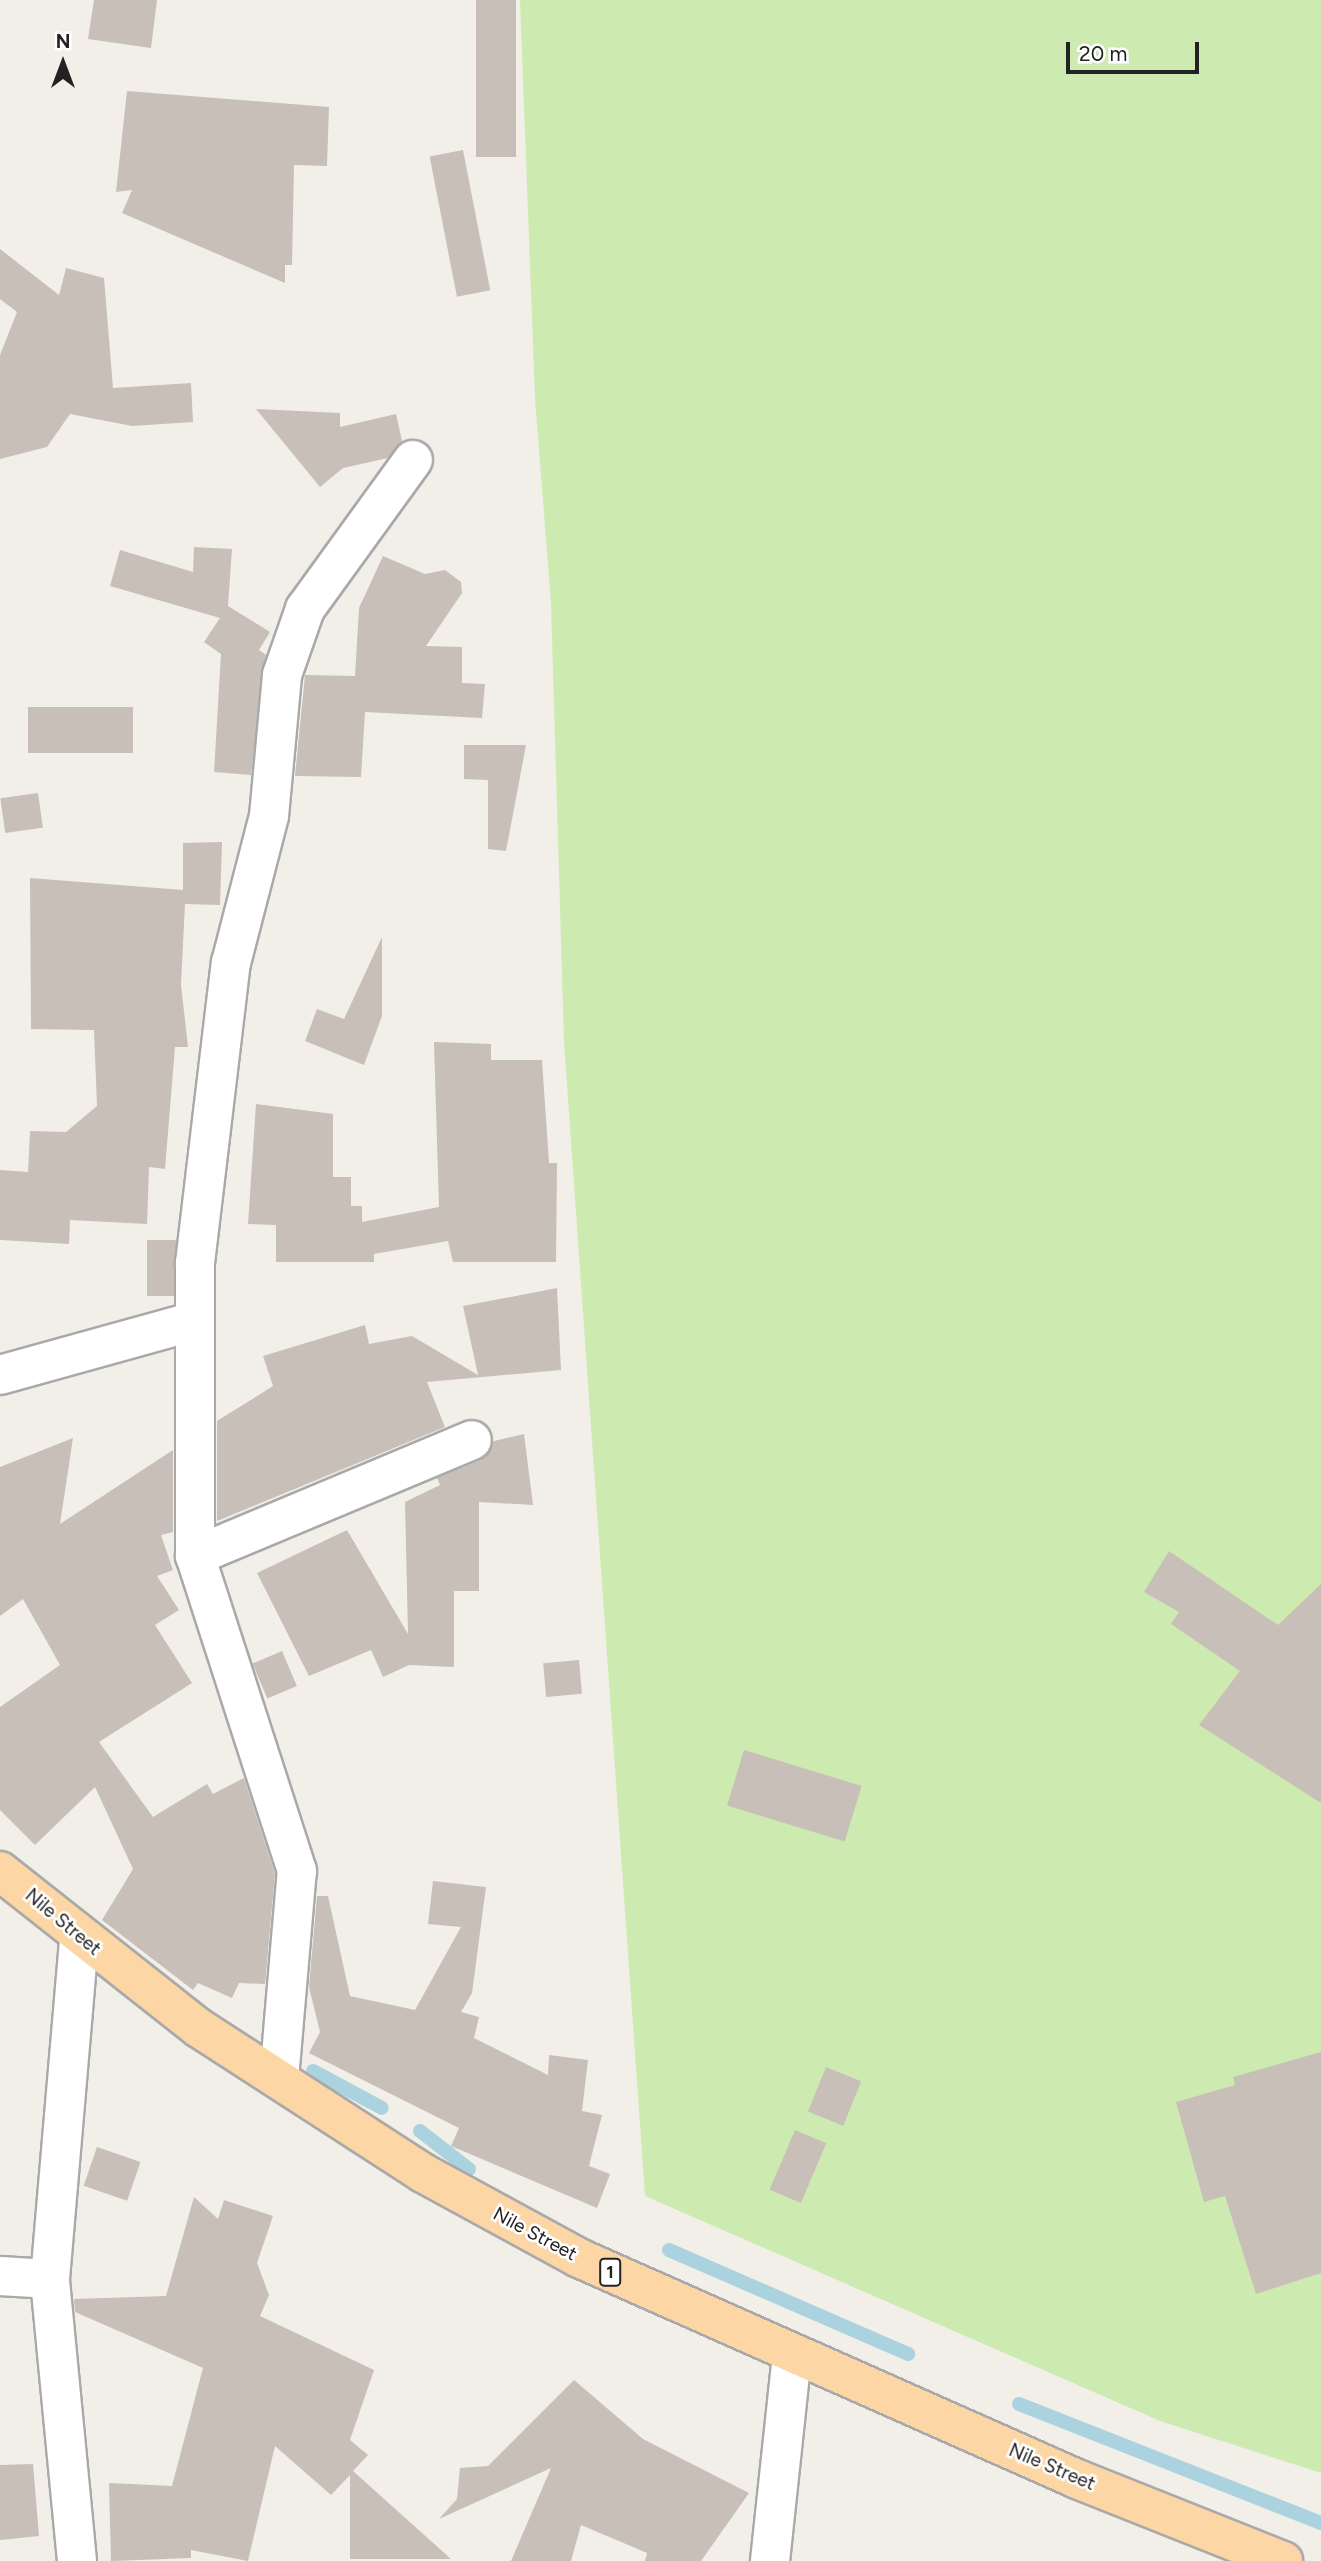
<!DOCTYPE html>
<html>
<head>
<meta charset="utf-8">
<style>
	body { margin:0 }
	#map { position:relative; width:1321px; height:2561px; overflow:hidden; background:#f2efe9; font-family:Figtree,sans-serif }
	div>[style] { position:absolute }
	.grass>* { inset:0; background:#cdebb0 }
	.stream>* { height:14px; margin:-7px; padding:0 7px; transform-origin:7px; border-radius:7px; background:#aad3df }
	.building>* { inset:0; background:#c7bfb8; transform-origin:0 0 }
	.roads { filter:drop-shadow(2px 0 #a9a9a9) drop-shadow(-2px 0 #a9a9a9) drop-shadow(0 2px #a9a9a9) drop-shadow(0 -2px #a9a9a9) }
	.street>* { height:38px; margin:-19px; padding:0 19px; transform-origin:19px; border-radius:19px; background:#fff }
	.primary>* { height:38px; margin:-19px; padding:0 19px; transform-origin:19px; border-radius:19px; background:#fcd6a4 }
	span { translate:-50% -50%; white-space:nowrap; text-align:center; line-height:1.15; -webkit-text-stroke:5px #fff; paint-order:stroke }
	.shield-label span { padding:2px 5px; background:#fff; border:2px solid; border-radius:5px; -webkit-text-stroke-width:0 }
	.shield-label { font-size:18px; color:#222; font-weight:700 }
	.street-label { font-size:19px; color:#222 }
	.north { position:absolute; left:28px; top:28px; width:70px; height:70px; -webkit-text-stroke:5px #fff; paint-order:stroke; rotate:0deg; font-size:19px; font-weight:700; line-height:28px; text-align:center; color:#222 }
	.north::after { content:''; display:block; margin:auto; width:24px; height:32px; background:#222; clip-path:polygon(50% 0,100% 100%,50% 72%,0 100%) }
	.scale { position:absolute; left:1066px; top:42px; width:133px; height:32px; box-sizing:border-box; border:4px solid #222; border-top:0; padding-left:9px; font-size:21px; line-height:24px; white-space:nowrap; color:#222; -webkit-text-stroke:5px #fff; paint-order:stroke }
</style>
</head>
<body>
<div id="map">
	<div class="grass">
		<div style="clip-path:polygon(520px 0,1321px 0,1321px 2473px,1160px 2421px,645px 2196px,564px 1042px,551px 604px,535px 398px)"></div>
	</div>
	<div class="stream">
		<div style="left:313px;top:2071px;width:78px;rotate:28.2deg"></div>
		<div style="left:420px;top:2131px;width:62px;rotate:37.8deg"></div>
		<div style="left:669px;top:2250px;width:261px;rotate:23.5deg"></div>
		<div style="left:1019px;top:2404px;width:325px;rotate:21.5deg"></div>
	</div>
	<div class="building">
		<div style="clip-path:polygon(94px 0,157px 0,151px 48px,88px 39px)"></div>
		<div style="left:476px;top:0;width:40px;height:157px"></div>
		<div style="clip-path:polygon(127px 91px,329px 107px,327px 166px,294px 165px,292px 265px,285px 265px,285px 283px,122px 213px,132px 190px,116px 192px)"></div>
		<div style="left:463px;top:150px;width:143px;height:34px;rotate:79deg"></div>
		<div style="clip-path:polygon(0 249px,59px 295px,66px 268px,104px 278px,113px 388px,191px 383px,193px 422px,132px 426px,70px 414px,47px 447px,0 459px,0 355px,17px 312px,0 299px)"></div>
		<div style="clip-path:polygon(256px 409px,340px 413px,340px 427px,396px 414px,402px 441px,388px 458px,343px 468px,320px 487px)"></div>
		<div style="clip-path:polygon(194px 547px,232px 549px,228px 606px,270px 632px,259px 650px,266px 655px,251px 775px,214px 772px,221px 654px,204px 642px,220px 618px,110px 586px,120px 550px,193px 572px)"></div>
		<div style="clip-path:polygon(383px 556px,425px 574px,445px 570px,461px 582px,462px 593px,426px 646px,462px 647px,462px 683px,485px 684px,482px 718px,365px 712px,361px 777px,295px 776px,305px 675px,355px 676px,359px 608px)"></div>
		<div style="left:28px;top:707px;width:105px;height:46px"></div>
		<div style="clip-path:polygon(464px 745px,526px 745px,506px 851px,488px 849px,488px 780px,464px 779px)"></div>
		<div style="left:38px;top:793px;width:35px;height:38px;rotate:82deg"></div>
		<div style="clip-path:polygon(222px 842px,220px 905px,185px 904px,181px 985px,188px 1047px,175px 1047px,165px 1169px,149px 1167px,147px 1224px,70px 1220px,69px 1244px,0 1240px,0 1170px,28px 1172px,30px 1131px,66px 1132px,97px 1106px,94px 1030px,31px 1029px,30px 878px,183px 890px,183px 843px)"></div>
		<div style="clip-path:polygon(382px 937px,382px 1016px,364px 1065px,305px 1041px,317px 1009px,344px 1019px)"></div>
		<div style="clip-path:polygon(434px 1042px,491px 1044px,491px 1060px,542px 1060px,549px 1163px,557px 1163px,556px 1262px,453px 1262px,448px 1241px,374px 1254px,374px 1262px,276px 1262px,276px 1225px,248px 1224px,256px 1104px,333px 1114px,333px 1177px,351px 1177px,351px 1206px,362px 1206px,362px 1222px,439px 1207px)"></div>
		<div style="left:147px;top:1240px;width:29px;height:56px"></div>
		<div style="clip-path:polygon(557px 1288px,561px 1370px,427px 1382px,445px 1427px,217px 1521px,217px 1421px,273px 1386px,263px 1356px,365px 1325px,369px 1344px,412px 1336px,478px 1375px,463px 1306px)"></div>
		<div style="clip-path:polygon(524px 1434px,533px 1505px,479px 1502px,479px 1591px,454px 1591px,454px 1667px,409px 1665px,383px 1677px,371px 1650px,309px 1676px,257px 1573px,347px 1530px,408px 1634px,405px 1502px,440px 1485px,437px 1478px,481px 1460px,494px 1441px)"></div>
		<div style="clip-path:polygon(73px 1438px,60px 1524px,173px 1450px,173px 1532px,161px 1535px,173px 1570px,157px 1576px,179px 1610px,155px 1625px,192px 1683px,99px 1742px,153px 1817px,207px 1784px,213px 1794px,244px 1778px,275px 1874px,265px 1984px,239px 1983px,232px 1998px,198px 1983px,193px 1990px,102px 1920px,133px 1869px,95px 1787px,35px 1845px,0 1810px,0 1707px,60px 1665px,23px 1599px,0 1616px,0 1467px)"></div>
		<div style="clip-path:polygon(1169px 1551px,1278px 1625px,1321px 1584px,1321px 1803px,1199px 1725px,1240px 1671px,1171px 1624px,1179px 1612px,1144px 1592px)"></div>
		<div style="left:282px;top:1651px;width:38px;height:32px;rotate:67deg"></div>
		<div style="left:579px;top:1660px;width:34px;height:36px;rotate:85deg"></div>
		<div style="left:744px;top:1750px;width:123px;height:58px;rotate:17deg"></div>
		<div style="clip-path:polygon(433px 1881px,486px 1887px,472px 1993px,461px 2012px,479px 2017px,474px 2038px,548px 2075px,549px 2055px,588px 2060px,582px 2111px,602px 2115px,589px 2166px,610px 2174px,597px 2208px,451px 2146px,459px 2128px,309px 2053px,320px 2032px,309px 1987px,317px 1896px,328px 1896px,350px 1996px,415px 2010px,461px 1927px,428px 1924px)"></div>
		<div style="clip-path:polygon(1321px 2052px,1321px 2273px,1256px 2294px,1225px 2196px,1204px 2202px,1176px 2102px,1235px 2085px,1233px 2077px)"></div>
		<div style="left:826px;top:2067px;width:38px;height:48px;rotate:22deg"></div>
		<div style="left:795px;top:2130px;width:34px;height:65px;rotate:23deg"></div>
		<div style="left:97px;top:2147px;width:46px;height:41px;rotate:19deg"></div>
		<div style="clip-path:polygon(194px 2197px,218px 2219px,224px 2200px,273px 2216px,257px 2263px,269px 2295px,260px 2316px,374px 2370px,350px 2440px,368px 2455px,353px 2471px,451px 2559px,350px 2559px,350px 2475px,331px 2495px,275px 2446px,248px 2561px,191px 2550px,191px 2558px,111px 2561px,109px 2483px,172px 2486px,203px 2368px,75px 2312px,74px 2299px,166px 2296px)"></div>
		<div style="clip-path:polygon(574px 2380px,643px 2439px,749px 2493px,701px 2561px,645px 2561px,647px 2553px,581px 2525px,571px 2561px,511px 2561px,551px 2468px,439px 2519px,457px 2499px,460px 2468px,488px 2466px)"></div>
		<div style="clip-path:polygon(33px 2464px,39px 2536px,0 2540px,0 2465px)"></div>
	</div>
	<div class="roads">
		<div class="street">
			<div style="left:0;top:1375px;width:198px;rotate:-15.5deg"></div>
			<div style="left:195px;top:1556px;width:300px;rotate:-22.7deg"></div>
			<div style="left:279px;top:2079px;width:209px;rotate:-85.1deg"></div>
			<div style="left:297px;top:1871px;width:331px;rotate:-107.9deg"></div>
			<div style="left:195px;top:1556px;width:293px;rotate:-90deg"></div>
			<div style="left:195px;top:1263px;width:302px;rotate:-83.2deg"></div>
			<div style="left:231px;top:963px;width:152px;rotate:-75.5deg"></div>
			<div style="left:269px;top:816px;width:142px;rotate:-84.7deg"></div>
			<div style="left:282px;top:675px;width:70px;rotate:-70.8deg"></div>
			<div style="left:305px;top:609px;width:184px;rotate:-54.1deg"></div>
			<div style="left:0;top:2276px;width:50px;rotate:3.4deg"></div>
			<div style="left:77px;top:2561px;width:283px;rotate:-95.5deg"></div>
			<div style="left:50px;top:2279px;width:342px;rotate:-85.1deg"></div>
			<div style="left:770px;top:2561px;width:208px;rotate:-83.9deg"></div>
		</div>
		<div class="primary">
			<div style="left:0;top:1871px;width:253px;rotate:38.3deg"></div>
			<div style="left:199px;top:2028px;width:267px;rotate:32.9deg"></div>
			<div style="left:423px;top:2173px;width:178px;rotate:28.6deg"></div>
			<div style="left:579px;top:2258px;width:545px;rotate:23.93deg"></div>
			<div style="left:1077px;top:2479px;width:222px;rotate:21.7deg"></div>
		</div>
	</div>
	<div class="shield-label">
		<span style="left:610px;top:2272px">1</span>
	</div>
	<div class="street-label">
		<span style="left:63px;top:1922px;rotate:40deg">Nile Street</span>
		<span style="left:535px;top:2234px;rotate:28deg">Nile Street</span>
		<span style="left:1052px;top:2467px;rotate:23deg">Nile Street</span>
	</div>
	<div class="north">N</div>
	<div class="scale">20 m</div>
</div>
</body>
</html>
